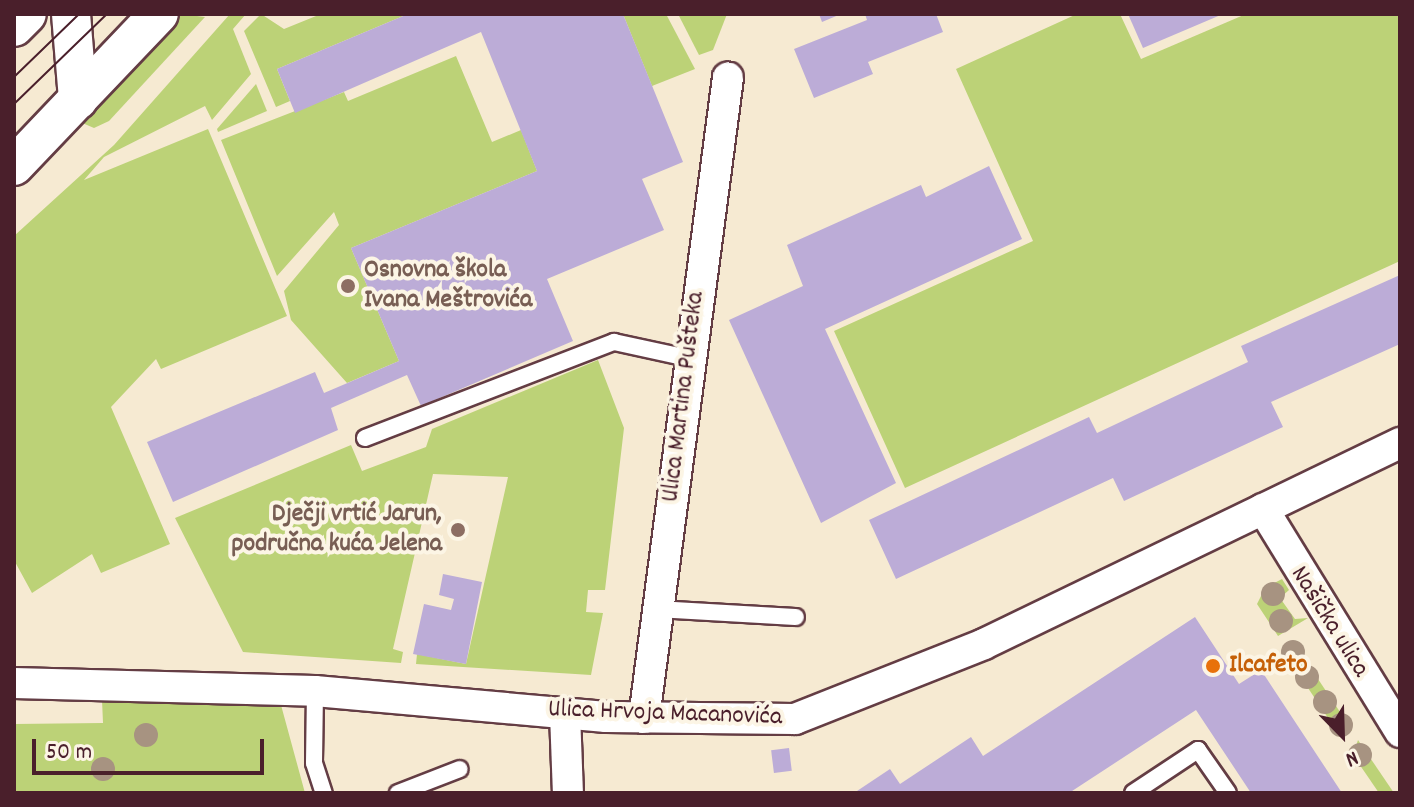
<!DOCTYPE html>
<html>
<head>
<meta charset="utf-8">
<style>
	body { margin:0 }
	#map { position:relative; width:1414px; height:807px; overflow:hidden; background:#f6ead2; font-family:Dekko,sans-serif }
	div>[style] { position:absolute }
	.green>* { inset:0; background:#bcd277 }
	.building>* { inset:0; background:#bcacd7; transform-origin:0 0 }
	.roads { filter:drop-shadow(2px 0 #643d44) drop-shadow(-2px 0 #643d44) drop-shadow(0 2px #643d44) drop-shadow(0 -2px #643d44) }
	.service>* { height:16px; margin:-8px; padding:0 8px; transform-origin:8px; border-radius:8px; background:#fff }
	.minor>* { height:30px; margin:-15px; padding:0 15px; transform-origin:15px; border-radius:15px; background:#fff }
	.tertiary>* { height:38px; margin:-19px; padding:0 19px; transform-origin:19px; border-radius:19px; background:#fff }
	.tram>* { height:2px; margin:-1px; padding:0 1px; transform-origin:1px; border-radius:1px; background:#4a1f2b }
	.trees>* { width:24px; height:24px; margin:-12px; border-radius:50%; background:#a79381 }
	.dots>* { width:22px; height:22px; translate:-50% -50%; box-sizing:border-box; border:4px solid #fcf5e5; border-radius:50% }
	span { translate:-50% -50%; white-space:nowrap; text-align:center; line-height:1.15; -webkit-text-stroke:8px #fcf5e5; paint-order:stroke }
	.education-label { font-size:26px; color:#785e54; font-weight:700 }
	.left { translate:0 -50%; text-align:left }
	.right { translate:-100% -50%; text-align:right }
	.street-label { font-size:26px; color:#4a1f2b }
	.food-label { font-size:26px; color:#c56008; font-weight:700 }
	.frame { position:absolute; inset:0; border:16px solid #4a1f2b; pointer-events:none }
	.north { position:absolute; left:1302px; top:695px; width:80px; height:80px; -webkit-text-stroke:6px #fcf5e5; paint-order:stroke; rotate:157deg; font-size:22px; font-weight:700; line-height:32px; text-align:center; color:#4a1f2b }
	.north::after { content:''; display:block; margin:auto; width:28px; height:36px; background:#4a1f2b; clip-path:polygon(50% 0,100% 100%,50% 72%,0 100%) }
	.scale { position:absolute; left:32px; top:739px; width:232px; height:36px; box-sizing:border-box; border:4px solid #4a1f2b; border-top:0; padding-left:10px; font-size:24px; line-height:28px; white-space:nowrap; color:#4a1f2b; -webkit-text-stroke:6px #fcf5e5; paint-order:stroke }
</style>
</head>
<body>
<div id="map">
	<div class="green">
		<div style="clip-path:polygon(181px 14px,205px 17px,109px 121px,94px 128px,80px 122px)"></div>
		<div style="clip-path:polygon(230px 14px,246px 14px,233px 29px,251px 74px,212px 120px,205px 106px,104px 157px,84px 180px,208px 129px,287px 316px,161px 369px,156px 359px,111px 407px,170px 544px,101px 573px,92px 554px,32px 593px,14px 560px,14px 236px,114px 145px)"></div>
		<div style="clip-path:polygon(261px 14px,284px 29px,321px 14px,408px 14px,277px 69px,290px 101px,276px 107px,244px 31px)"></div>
		<div style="clip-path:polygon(623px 14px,666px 14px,695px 69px,652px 86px)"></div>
		<div style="clip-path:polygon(678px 14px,727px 14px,713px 50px,699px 55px)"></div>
		<div style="clip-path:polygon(1077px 14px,1120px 14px,1141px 59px,1246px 14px,1399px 14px,1400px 261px,905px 488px,834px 331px,1033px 241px,956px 69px)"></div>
		<div style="clip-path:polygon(456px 56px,492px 142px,521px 130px,537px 171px,351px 248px,399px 361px,347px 383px,291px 320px,284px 291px,339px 225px,334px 212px,277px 276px,221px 140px,344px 92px,348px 101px)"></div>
		<div style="clip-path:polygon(256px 84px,267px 111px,218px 132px,217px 129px)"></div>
		<div style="clip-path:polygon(598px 360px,624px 428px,605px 590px,588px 590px,586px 612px,603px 613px,591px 675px,416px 664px,417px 654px,466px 664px,508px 477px,433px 474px,393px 649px,403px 652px,401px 663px,243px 652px,175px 518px,351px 445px,362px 471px,426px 447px,432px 429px)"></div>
		<div style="clip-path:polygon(1282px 579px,1289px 590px,1280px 598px,1295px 619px,1308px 618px,1278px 636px,1257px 604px,1265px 588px)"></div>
		<div style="clip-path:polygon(1294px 643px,1352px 730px,1349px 733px,1336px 730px,1288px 658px)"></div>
		<div style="clip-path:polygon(102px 700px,281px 705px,305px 793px,14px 793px,14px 724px,103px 723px)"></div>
		<div style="clip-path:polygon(1358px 740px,1394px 793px,1379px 793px,1353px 755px)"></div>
	</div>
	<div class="building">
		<div style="clip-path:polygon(408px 14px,623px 14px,683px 162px,642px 179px,664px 230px,547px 279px,573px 341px,421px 406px,407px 375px,331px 408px,338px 430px,173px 502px,147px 442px,315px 372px,324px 393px,399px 361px,351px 248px,537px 171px,481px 32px,295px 113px,277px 69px)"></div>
		<div style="clip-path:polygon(819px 14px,841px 14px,822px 22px)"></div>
		<div style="clip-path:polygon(865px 14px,936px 14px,943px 32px,868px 62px,873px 74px,814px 98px,794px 49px,867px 20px)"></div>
		<div style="clip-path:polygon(1128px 14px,1223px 14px,1143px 48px)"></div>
		<div style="clip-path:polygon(989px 166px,1022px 239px,825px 329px,896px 483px,821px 523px,729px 320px,803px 286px,787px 245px,921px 185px,926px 197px)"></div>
		<div style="clip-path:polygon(1400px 275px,1400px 344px,1271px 402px,1283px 427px,1124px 501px,1113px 478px,896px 579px,869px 520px,1089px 417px,1097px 433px,1248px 362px,1241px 346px)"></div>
		<div style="clip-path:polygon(443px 574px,482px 582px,466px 664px,413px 654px,424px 604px,451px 610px,454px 599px,439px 595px)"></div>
		<div style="clip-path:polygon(1195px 617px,1239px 684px,1261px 670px,1342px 793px,1251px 793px,1196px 710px,1069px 793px,854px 793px,890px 769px,900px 784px,971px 737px,983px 756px)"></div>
		<div style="left:789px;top:748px;width:23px;height:18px;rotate:83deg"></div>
	</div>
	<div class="roads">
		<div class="service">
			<div style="left:365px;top:438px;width:267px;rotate:-21.1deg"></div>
			<div style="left:614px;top:342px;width:76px;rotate:12.2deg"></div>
			<div style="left:656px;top:609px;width:140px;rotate:3.3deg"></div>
			<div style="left:315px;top:691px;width:72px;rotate:90.8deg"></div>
			<div style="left:314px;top:763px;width:32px;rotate:72deg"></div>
			<div style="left:398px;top:793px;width:66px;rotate:-21.2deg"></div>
			<div style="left:1133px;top:793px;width:78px;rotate:-33.5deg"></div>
			<div style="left:1198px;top:750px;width:52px;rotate:55.1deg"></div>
		</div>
		<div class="minor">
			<div style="left:1263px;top:509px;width:262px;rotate:58.4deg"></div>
			<div style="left:14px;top:683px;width:301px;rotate:1.5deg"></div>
			<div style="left:315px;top:691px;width:292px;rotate:5.1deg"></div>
			<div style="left:606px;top:717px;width:189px;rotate:0.6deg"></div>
			<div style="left:795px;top:719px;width:203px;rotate:-21.6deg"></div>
			<div style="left:984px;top:644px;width:462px;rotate:-25.8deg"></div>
			<div style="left:565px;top:713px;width:80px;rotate:87.9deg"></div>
			<div style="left:644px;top:718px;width:646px;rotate:-82.53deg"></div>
		</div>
		<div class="tertiary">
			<div style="left:71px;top:14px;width:86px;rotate:85.3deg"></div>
			<div style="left:14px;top:27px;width:18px;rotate:-45deg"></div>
			<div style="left:14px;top:166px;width:210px;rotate:-46.4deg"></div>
		</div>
	</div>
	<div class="tram">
		<div style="left:14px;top:77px;width:91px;rotate:-44.1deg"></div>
		<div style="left:14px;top:104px;width:129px;rotate:-44.1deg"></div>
	</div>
	<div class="trees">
		<div style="left:1273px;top:594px"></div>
		<div style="left:1281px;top:621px"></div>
		<div style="left:1293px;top:652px"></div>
		<div style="left:1307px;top:677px"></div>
		<div style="left:1325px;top:702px"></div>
		<div style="left:1341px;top:725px"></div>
		<div style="left:146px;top:735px"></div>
		<div style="left:1360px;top:755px"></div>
		<div style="left:103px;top:769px"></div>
	</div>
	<div class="dots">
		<div style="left:348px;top:286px;background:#8d6e63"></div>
		<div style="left:458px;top:530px;background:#8d6e63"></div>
		<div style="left:1213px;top:666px;background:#e8710a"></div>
	</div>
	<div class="education-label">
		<span class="left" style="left:364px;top:286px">Osnovna škola<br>Ivana Meštrovića</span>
		<span class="right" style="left:442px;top:530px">Dječji vrtić Jarun,<br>područna kuća Jelena</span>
	</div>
	<div class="street-label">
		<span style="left:684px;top:397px;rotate:-83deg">Ulica Martina Pušteka</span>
		<span style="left:1329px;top:622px;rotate:58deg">Našička ulica</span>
		<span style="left:665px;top:714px;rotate:2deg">Ulica Hrvoja Macanovića</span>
	</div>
	<div class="food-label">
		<span class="left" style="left:1229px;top:666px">Ilcafeto</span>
	</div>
	<div class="frame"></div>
	<div class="north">N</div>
	<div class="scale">50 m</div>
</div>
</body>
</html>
